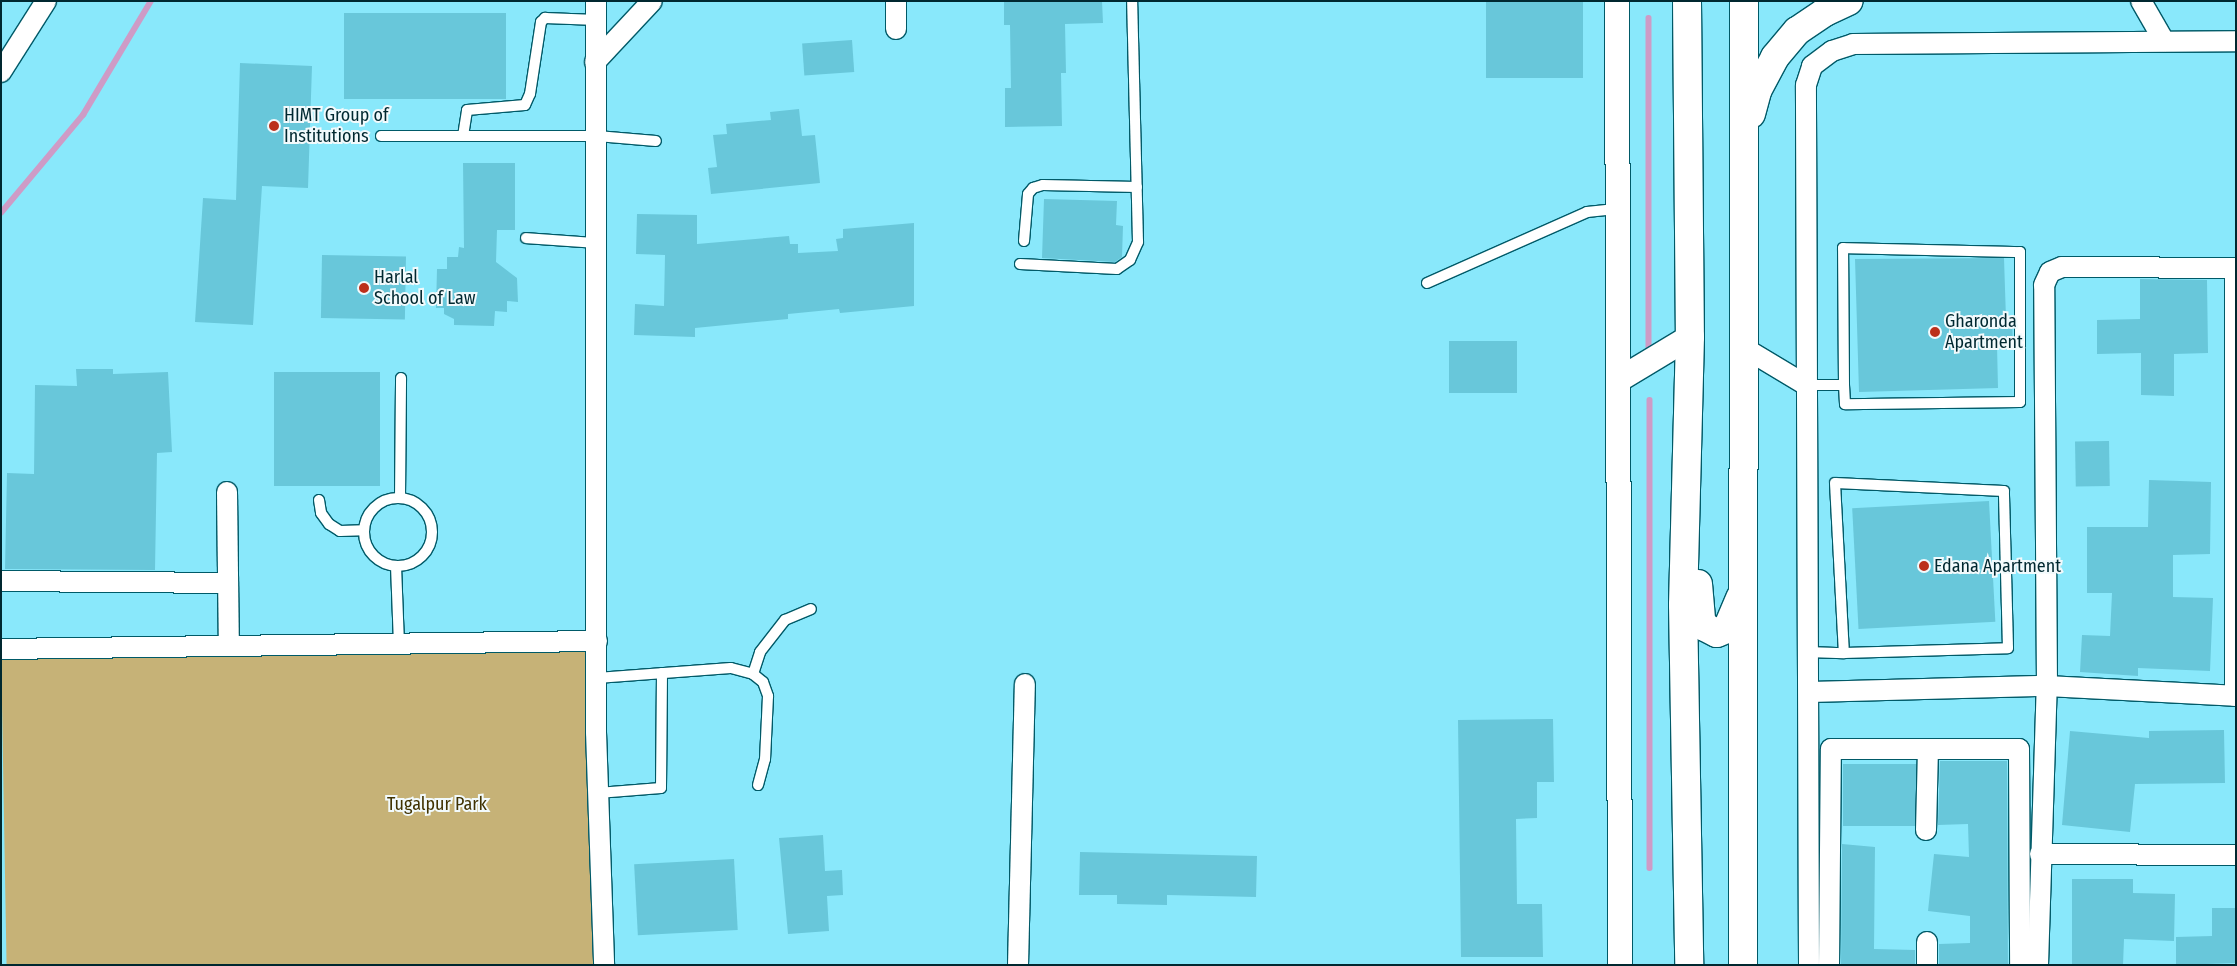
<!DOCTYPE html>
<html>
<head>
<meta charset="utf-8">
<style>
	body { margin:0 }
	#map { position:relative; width:2237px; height:966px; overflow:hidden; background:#89e8fb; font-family:"Fira Sans Condensed",sans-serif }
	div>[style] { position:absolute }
	.green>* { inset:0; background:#c6b277; transform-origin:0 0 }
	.stream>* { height:5.5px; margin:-2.75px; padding:0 2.75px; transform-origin:2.75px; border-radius:2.75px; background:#ce9bc6 }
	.building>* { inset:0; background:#68c7da; transform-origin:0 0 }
	.roads { filter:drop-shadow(1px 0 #005a68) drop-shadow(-1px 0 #005a68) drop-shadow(0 1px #005a68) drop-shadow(0 -1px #005a68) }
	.service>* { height:10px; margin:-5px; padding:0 5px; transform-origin:5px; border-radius:5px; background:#fff }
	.service>.ring { margin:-5px; padding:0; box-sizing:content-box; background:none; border:10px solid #fff; border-radius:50% }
	.minor>* { height:20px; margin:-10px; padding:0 10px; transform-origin:10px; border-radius:10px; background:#fff }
	.tertiary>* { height:24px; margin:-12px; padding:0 12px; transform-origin:12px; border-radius:12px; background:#fff }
	.secondary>* { height:28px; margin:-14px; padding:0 14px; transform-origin:14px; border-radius:14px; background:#fff }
	.dots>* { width:14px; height:14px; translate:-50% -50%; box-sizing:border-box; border:2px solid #f2fafc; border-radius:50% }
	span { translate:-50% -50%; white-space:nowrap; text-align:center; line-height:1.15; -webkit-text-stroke:4px #f2fafc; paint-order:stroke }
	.poi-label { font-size:18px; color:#002830 }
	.left { translate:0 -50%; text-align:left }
	.park-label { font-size:18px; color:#403200 }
	.frame { position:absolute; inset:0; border:2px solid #002830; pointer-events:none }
</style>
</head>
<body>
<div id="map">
	<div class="green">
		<div style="left:597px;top:641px;width:324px;height:596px;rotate:89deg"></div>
	</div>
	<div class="stream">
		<div style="left:1649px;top:18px;width:335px;rotate:90deg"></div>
		<div style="left:1px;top:213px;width:128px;rotate:-50.1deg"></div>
		<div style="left:83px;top:115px;width:133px;rotate:-59.2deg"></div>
		<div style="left:1650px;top:400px;width:468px;rotate:90deg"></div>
	</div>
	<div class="building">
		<div style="clip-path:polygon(1004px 1px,1102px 1px,1103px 23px,1065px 24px,1066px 73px,1061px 73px,1062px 126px,1005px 127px,1005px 88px,1011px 88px,1010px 25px,1004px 25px)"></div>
		<div style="left:1486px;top:1px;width:97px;height:77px"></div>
		<div style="left:344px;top:13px;width:162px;height:86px"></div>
		<div style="left:852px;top:40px;width:32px;height:50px;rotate:86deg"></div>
		<div style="clip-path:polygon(240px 63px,312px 66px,308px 188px,262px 186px,253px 325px,195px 322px,203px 198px,236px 200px)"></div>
		<div style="clip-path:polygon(799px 109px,802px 136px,815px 135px,820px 183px,711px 194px,708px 168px,717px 167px,713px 135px,727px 134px,726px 124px,771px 120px,770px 112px)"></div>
		<div style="clip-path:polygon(463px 163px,515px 163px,515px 230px,497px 230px,496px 262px,517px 278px,518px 302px,507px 301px,507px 312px,495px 311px,494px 326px,454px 325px,454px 319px,444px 314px,444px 308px,436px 308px,437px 269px,447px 269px,447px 257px,458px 257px,459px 247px,464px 248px)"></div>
		<div style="clip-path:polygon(1044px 199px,1117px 201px,1116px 225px,1123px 226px,1122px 257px,1115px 262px,1042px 258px)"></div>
		<div style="clip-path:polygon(637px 214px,697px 215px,697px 244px,789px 236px,790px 244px,798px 244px,798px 253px,838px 251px,836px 239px,843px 238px,843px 229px,914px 223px,914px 306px,840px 313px,839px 309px,788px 314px,788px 319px,695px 328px,695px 337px,634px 335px,635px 304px,664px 306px,665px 255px,636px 254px)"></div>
		<div style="left:322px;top:255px;width:84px;height:63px;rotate:1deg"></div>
		<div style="clip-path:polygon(2004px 258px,2006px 319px,2012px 318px,2013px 345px,1997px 345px,1998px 388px,1859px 392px,1855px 259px)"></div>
		<div style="clip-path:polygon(2140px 279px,2207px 280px,2208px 353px,2174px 354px,2174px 396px,2141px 395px,2141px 353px,2097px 354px,2097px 320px,2140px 319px)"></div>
		<div style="left:1517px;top:341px;width:52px;height:68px;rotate:90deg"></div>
		<div style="clip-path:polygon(76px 369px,113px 369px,113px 374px,168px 372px,172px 452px,157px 453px,155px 570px,5px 569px,7px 473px,34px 474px,35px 385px,77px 386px)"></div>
		<div style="left:274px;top:372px;width:106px;height:114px"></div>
		<div style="left:2109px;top:441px;width:45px;height:34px;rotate:89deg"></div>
		<div style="clip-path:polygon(2149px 480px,2211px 482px,2210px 554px,2173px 555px,2173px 597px,2213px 598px,2210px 671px,2138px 668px,2138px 676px,2080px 672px,2082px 635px,2110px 636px,2112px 593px,2087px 593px,2087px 527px,2148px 527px)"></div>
		<div style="left:1989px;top:501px;width:121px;height:137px;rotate:87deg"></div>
		<div style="clip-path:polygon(1553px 719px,1554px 782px,1537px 782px,1537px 818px,1516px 819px,1517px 904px,1542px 904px,1543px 957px,1461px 957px,1458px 720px)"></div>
		<div style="clip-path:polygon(2224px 730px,2225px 783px,2135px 784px,2130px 832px,2062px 825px,2070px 731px,2149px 738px,2149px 731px)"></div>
		<div style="clip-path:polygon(1940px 761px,2007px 761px,2008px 965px,1939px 965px,1939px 944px,1970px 943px,1970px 916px,1928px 911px,1934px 854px,1969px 857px,1968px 824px,1938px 825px)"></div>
		<div style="left:1843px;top:764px;width:73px;height:62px"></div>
		<div style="clip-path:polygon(823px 835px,825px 871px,842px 870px,843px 895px,827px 896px,829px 931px,788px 934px,779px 838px)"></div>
		<div style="clip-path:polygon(1842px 844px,1875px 847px,1874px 949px,1915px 950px,1915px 965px,1841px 965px)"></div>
		<div style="clip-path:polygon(1080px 852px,1257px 856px,1256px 897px,1167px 895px,1167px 905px,1117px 904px,1117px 895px,1079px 895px)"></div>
		<div style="left:734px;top:859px;width:71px;height:100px;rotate:87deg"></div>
		<div style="clip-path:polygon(2072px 879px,2133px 879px,2133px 893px,2175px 894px,2174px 941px,2124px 939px,2123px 965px,2072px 965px)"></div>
		<div style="clip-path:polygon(2212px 908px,2236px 908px,2236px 963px,2176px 965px,2176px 937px,2212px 936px)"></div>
	</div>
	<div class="roads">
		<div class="service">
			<div style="left:381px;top:136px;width:216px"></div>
			<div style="left:597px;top:136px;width:59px;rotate:4.8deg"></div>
			<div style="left:463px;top:136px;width:26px;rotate:-81deg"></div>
			<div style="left:467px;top:110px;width:58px;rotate:-4.9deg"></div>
			<div style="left:525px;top:105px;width:12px;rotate:-66deg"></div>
			<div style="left:530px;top:94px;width:73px;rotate:-81.3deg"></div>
			<div style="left:541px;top:22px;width:6px;rotate:-45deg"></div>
			<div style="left:545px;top:18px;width:52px;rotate:2.2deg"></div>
			<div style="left:526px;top:238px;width:70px;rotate:4.1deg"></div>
			<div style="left:1024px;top:241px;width:47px;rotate:-85.1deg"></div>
			<div style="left:1028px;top:194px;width:8px;rotate:-50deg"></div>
			<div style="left:1033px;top:188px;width:10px;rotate:-17deg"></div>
			<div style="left:1043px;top:185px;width:94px;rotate:1.2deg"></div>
			<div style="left:1020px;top:264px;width:97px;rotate:3deg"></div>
			<div style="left:1117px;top:269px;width:16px;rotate:-35deg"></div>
			<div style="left:1130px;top:260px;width:20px;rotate:-66deg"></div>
			<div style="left:1138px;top:242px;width:241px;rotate:-91.4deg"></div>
			<div style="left:1427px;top:283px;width:175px;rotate:-23.9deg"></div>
			<div style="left:1587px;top:212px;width:31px;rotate:-6deg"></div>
			<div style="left:1806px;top:385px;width:38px"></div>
			<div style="left:1844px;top:385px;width:137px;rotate:-90.4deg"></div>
			<div style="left:1843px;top:248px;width:177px;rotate:1.3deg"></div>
			<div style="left:2020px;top:252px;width:150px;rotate:90deg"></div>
			<div style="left:2020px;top:402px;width:175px;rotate:179.3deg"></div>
			<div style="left:1845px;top:404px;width:19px;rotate:-93deg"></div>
			<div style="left:400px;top:498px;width:120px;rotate:-89.5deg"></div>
			<div class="ring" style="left:364px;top:498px;width:58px;height:58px"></div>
			<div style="left:319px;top:500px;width:13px;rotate:81deg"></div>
			<div style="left:321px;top:513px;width:14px;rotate:54deg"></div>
			<div style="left:329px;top:524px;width:13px;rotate:32deg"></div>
			<div style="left:340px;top:531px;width:23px;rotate:-2deg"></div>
			<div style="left:396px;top:566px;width:77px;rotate:87.8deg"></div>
			<div style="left:1807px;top:652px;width:37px;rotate:2deg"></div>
			<div style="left:1844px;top:653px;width:164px;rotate:-1.7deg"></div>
			<div style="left:2008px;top:648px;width:157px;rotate:-91.5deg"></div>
			<div style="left:2004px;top:491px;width:169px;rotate:-177.3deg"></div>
			<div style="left:1835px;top:483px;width:170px;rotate:87deg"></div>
			<div style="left:753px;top:674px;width:23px;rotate:-72deg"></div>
			<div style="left:760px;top:652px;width:41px;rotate:-52deg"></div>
			<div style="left:785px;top:620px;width:28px;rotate:-23deg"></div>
			<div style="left:597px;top:678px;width:134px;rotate:-4.3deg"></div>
			<div style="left:731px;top:668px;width:23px;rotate:15deg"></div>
			<div style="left:753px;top:674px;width:13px;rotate:39deg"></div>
			<div style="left:763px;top:682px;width:15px;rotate:70deg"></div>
			<div style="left:768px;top:696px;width:63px;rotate:92.7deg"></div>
			<div style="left:765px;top:759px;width:27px;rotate:105deg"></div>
			<div style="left:598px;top:793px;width:63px;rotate:-4.5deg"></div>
			<div style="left:661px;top:788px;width:115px;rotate:-89.5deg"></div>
		</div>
		<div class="minor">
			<div style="left:596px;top:1px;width:731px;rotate:90deg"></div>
			<div style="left:596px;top:732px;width:233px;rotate:88deg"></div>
			<div style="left:896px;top:1px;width:28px;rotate:90deg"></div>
			<div style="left:2141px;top:1px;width:46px;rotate:60.1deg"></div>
			<div style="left:595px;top:62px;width:83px;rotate:-46.9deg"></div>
			<div style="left:1px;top:72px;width:84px;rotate:-57.6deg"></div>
			<div style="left:2235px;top:268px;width:428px;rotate:90deg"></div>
			<div style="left:1746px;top:349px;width:70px;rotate:31deg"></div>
			<div style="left:227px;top:492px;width:153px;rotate:89.3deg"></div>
			<div style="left:1px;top:581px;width:226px;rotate:0.5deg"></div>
			<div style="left:1px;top:649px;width:596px;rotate:-0.77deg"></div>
			<div style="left:1810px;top:692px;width:237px;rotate:-1.5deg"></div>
			<div style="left:2047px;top:686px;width:189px;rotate:3deg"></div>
			<div style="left:1926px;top:830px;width:81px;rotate:-88.6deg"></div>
			<div style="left:2040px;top:854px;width:196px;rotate:0.3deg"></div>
			<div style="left:1927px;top:942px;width:23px;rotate:90deg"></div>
			<div style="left:1018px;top:965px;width:281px;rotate:-88.6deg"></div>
			<div style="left:1809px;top:965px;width:880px;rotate:-90.2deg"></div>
			<div style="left:1806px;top:85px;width:20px;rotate:-72deg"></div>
			<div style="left:1812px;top:66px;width:25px;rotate:-37deg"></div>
			<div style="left:1832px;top:51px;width:22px;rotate:-18deg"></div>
			<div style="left:1853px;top:44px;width:383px;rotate:-0.4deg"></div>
			<div style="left:1829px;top:965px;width:216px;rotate:-89.5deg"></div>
			<div style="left:1831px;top:749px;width:188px"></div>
			<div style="left:2019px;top:749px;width:216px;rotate:89.7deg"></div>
			<div style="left:2038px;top:965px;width:279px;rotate:-88.2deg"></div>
			<div style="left:2047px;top:686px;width:401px;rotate:-90.4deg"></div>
			<div style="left:2044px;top:285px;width:14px;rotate:-65deg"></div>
			<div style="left:2050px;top:272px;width:13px;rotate:-23deg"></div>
			<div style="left:2062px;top:267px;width:174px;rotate:0.3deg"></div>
		</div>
		<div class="tertiary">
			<div style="left:1617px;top:1px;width:964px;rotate:89.82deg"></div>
			<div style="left:1620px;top:379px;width:82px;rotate:-31deg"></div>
		</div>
		<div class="secondary">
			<div style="left:1687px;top:1px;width:336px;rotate:89.5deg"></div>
			<div style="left:1690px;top:337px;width:268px;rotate:91.5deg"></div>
			<div style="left:1683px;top:605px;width:360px;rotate:89deg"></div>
			<div style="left:1751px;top:114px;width:24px;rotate:-75deg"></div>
			<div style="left:1757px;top:91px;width:38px;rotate:-62deg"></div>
			<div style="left:1775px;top:57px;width:34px;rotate:-50deg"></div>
			<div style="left:1797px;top:31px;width:34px;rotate:-34deg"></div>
			<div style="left:1825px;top:12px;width:26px;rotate:-25deg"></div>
			<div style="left:1698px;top:584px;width:37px;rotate:85deg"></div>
			<div style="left:1701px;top:621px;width:7px;rotate:56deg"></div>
			<div style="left:1705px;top:627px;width:13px;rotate:27deg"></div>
			<div style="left:1717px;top:633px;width:11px;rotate:-22deg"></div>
			<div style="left:1727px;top:629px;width:34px;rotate:-67deg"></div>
			<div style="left:1743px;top:965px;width:964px;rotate:-89.94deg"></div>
		</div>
	</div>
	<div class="dots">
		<div style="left:274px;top:126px;background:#bc301b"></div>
		<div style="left:364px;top:288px;background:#bc301b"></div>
		<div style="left:1935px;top:332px;background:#bc301b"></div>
		<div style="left:1924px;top:566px;background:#bc301b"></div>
	</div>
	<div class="poi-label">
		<span class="left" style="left:284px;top:126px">HIMT Group of<br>Institutions</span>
		<span class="left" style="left:374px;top:288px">Harlal<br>School of Law</span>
		<span class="left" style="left:1945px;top:332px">Gharonda<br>Apartment</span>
		<span class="left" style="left:1934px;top:566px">Edana Apartment</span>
	</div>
	<div class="park-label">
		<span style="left:437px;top:804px">Tugalpur Park</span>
	</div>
	<div class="frame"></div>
</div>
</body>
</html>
